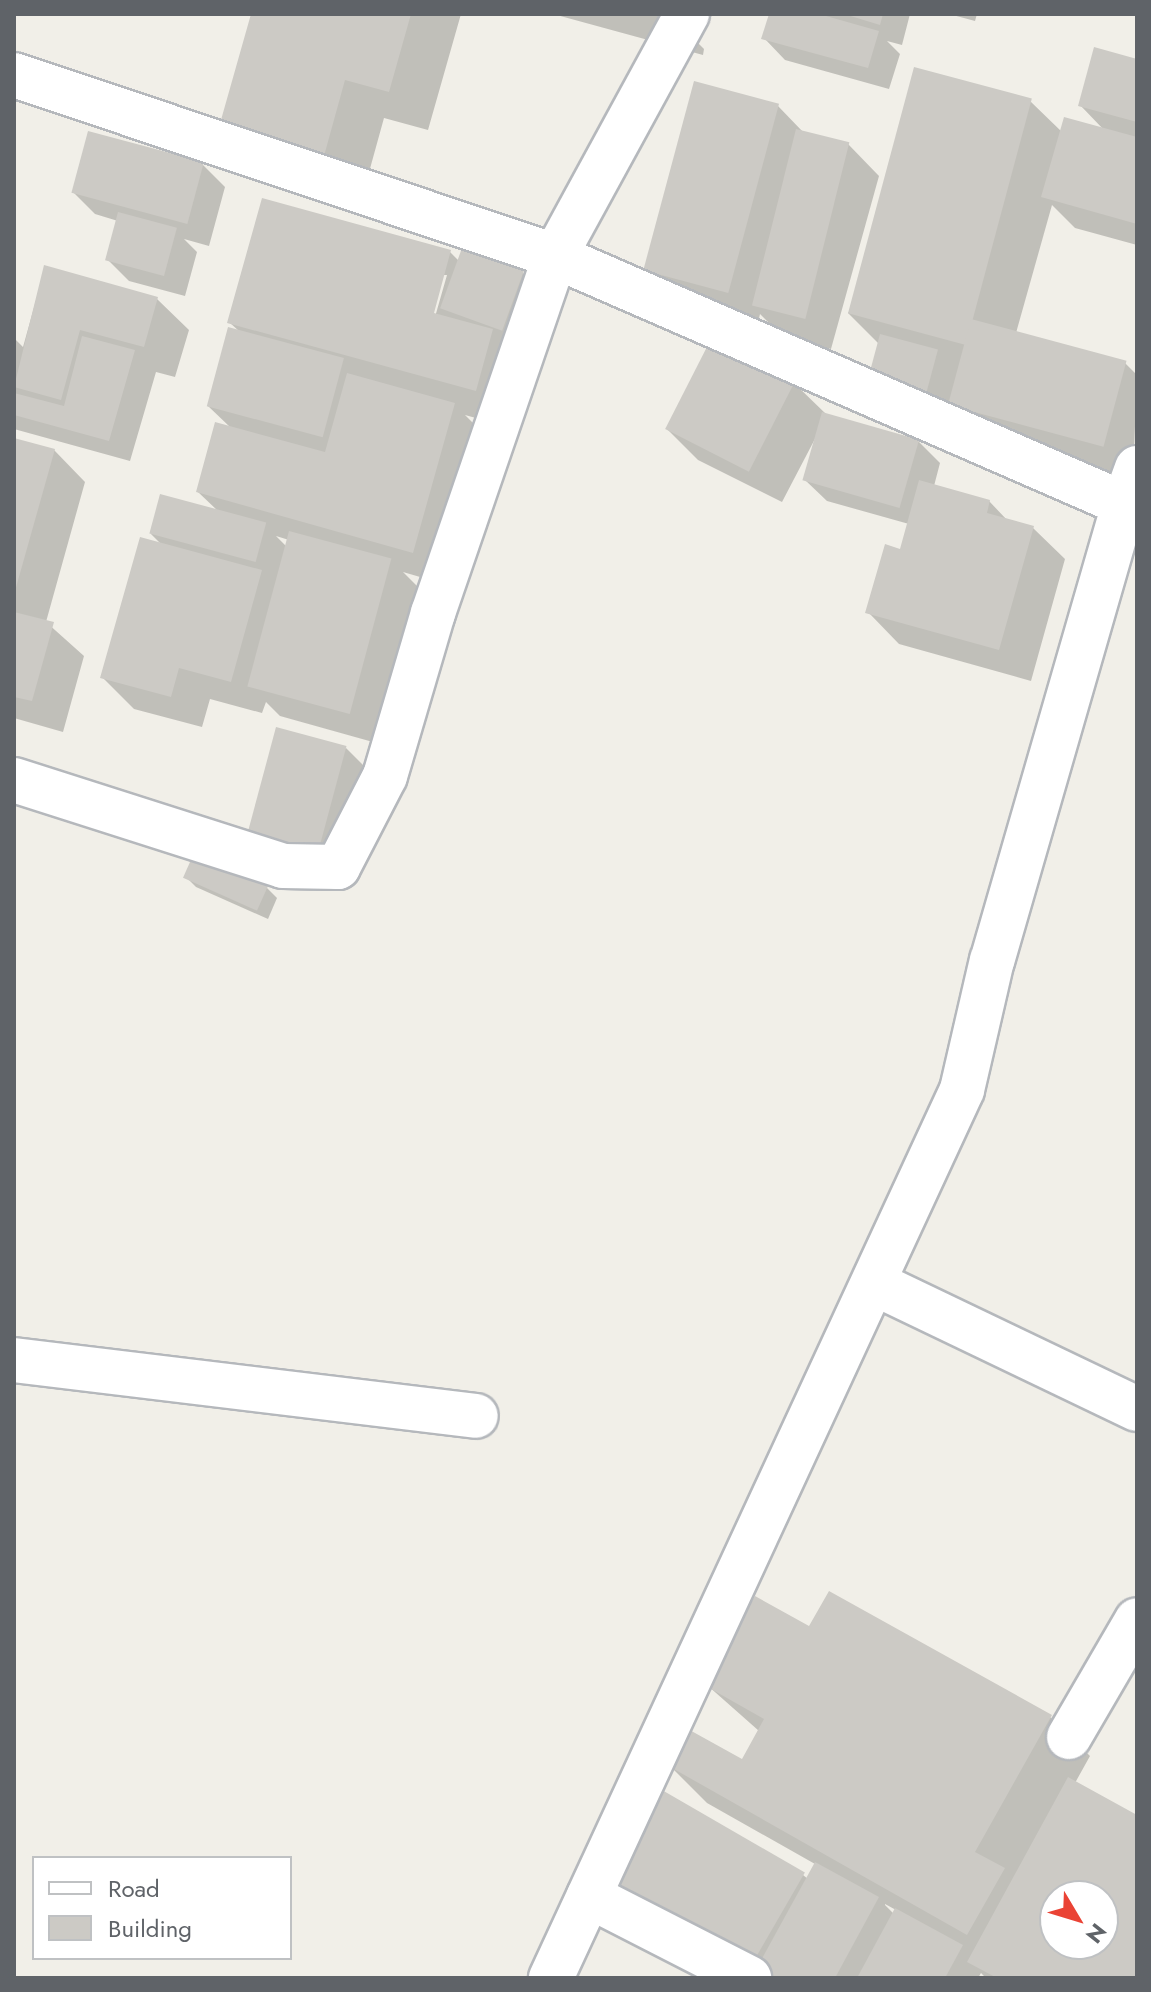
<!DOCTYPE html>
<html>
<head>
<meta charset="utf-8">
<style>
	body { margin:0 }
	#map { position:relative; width:1151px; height:1992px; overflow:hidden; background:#f1efe8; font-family:Jost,sans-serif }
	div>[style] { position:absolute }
	.shadow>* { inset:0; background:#0003 }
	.building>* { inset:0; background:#cccac5; transform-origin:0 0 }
	.roads { filter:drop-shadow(2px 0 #b5b8bc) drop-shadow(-2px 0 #b5b8bc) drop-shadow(0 2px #b5b8bc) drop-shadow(0 -2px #b5b8bc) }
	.minor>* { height:44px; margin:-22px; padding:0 22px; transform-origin:22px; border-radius:22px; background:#fff }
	span { translate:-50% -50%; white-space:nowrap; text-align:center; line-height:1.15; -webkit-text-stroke:6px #fff; paint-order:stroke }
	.frame { position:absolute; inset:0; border:16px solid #5f6368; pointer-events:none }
	.legend { position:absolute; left:32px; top:1856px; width:260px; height:104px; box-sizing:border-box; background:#fff; border:2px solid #bfc1c3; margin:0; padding:10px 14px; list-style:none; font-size:24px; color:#5f6368 }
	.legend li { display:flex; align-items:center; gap:16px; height:40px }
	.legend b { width:40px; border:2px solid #bfc1c3 }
	.north { position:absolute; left:1039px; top:1880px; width:80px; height:80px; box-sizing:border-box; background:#fff; border:2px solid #bfc1c3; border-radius:50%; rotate:128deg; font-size:22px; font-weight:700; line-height:32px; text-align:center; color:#5f6368 }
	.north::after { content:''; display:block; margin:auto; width:28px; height:36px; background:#ea4335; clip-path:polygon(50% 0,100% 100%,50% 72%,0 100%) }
</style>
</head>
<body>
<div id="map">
	<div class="shadow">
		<div style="clip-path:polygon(253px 14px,461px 14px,428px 130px,384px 118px,363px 194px,261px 166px)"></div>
		<div style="clip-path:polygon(553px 14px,702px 14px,677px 22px,704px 49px,703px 55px)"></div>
		<div style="clip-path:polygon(771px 14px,910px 14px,902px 45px,887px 41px,900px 54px,889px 89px,785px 60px,764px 38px)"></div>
		<div style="clip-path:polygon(949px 14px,977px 14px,975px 21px)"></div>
		<div style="clip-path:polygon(1137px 61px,1137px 245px,1075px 228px,1052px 205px,1016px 333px,1125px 363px,1137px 375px,1133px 478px,981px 436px,893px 398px,879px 344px,848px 313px,1030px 101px,1062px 132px,1104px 130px,1080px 105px)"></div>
		<div style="clip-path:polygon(778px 106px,804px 133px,848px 144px,879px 176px,831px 349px,781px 335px,760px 314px,758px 323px,675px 301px,644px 269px)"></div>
		<div style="clip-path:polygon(203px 165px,225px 187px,209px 246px,184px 239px,197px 252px,185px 296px,129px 281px,107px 259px,118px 221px,95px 214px,73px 192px)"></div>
		<div style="clip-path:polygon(evenodd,450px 252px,459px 261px,523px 273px,545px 295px,515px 429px,465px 415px,486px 436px,444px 584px,403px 572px,423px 592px,380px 744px,280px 716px,266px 702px,262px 713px,210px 699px,202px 727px,134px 709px,103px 678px,162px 545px,151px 534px,219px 512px,198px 492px,231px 428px,208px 406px,240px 332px,229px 322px,450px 252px,442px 275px,447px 275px,433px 324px,429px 322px,442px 275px,450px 252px,276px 536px,289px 540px,287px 547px,276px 536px)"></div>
		<div style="clip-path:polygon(45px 268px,157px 299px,189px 330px,175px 377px,156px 372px,130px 461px,14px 429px,14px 338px,23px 347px)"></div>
		<div style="clip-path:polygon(794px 383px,826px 414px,918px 441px,940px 463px,934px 486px,989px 501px,1008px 521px,1033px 528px,1065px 559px,1031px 681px,899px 644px,868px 612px,901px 551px,909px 524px,827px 501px,805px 480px,817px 435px,782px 502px,698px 460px,667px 429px)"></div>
		<div style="clip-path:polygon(14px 440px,54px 450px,85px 482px,46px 622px,84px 656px,63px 732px,14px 718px)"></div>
		<div style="clip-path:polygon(346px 748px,368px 770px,340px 871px,271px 853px,249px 831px)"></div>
		<div style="clip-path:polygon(185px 876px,267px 888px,277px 898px,268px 919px,196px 887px)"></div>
		<div style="clip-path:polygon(evenodd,810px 1629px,1050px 1717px,1090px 1756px,1075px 1783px,1137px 1817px,1137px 1978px,986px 1978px,981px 1973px,978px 1978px,751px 1978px,640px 1914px,803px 1875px,808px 1879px,815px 1864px,707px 1803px,668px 1764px,742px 1761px,759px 1731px,707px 1685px,810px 1629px,1055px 1896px,1103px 1896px,1103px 1944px,1055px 1944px,1055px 1896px,810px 1629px,885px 1904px,896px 1910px,894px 1914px,885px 1905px,885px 1904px)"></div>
	</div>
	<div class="building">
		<div style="clip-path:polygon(251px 14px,411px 14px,389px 92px,345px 80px,324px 156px,219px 127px)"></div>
		<div style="clip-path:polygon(769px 14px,819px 14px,879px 31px,868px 68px,761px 39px)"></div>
		<div style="clip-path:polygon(844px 14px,883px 14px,880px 25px)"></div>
		<div style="clip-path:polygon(1094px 47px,1137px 59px,1137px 122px,1078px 106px)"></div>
		<div style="left:914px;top:67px;width:122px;height:255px;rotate:15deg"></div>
		<div style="left:694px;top:81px;width:88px;height:196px;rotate:15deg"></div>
		<div style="clip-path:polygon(1064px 117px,1137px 137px,1137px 224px,1041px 197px)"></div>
		<div style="left:796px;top:129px;width:55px;height:182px;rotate:14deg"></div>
		<div style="left:88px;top:131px;width:120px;height:64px;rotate:15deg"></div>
		<div style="clip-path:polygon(262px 198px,451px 250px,434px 313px,493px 329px,476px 391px,227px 323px)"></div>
		<div style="left:118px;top:212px;width:61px;height:50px;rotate:15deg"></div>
		<div style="left:462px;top:248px;width:66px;height:64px;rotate:20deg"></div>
		<div style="clip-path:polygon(44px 265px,158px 297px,144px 347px,80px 330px,61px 400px,14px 387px)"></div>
		<div style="left:971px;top:319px;width:161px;height:89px;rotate:15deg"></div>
		<div style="left:228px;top:327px;width:120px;height:82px;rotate:15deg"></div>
		<div style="left:880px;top:334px;width:60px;height:44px;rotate:15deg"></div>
		<div style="clip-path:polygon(82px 336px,135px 350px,109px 441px,14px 415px,14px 393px,64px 406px)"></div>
		<div style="left:711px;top:339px;width:94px;height:101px;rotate:27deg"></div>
		<div style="clip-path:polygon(347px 373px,455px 403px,413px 553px,196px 492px,215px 422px,325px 452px)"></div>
		<div style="left:822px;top:412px;width:101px;height:71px;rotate:16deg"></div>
		<div style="clip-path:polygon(14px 438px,55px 449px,15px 591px,14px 590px)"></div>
		<div style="clip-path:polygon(919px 480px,990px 500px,987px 513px,1034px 526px,999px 650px,865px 613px,885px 544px,900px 549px)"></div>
		<div style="left:160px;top:494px;width:110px;height:41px;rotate:15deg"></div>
		<div style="left:289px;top:531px;width:106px;height:161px;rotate:15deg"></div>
		<div style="clip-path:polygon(140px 537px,262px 570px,231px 682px,179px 668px,171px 697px,100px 678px)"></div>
		<div style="clip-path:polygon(14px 612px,54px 622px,32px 701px,14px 697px)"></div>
		<div style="left:276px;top:727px;width:73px;height:108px;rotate:15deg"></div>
		<div style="left:194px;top:853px;width:81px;height:27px;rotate:24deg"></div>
		<div style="clip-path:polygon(829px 1591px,1052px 1715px,975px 1852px,1005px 1868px,967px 1935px,665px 1764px,686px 1728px,742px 1759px,764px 1719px,704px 1685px,755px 1596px,809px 1626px)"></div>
		<div style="clip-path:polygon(evenodd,1068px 1777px,1137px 1815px,1137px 1978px,997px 1978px,967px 1962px,1068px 1777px,1055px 1896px,1103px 1896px,1103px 1944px,1055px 1944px,1055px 1896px)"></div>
		<div style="left:662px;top:1790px;width:165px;height:108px;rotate:30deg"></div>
		<div style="clip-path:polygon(815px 1862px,879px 1897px,835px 1978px,758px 1978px,753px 1975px)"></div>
		<div style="clip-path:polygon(895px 1908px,963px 1945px,945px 1978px,857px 1978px)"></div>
	</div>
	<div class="roads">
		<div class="minor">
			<div style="left:14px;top:75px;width:570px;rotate:18.5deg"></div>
			<div style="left:555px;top:256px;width:621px;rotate:23.55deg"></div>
			<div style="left:1124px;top:504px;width:475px;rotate:106.1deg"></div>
			<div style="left:992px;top:960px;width:133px;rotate:103deg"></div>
			<div style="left:962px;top:1090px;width:979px;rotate:114.84deg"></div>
			<div style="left:1137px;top:468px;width:38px;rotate:110deg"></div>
			<div style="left:1124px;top:504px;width:14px;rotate:25deg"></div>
			<div style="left:14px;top:780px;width:282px;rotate:17.7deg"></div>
			<div style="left:283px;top:866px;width:55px;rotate:1deg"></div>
			<div style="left:338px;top:867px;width:102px;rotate:-62.7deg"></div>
			<div style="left:385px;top:776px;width:170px;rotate:-73.6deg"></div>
			<div style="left:433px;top:613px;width:377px;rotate:-71.1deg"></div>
			<div style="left:555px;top:256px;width:276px;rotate:-61.4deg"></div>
			<div style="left:876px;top:1284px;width:289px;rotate:25.6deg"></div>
			<div style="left:14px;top:1360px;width:465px;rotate:6.9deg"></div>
			<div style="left:1069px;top:1737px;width:135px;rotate:-59.8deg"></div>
			<div style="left:589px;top:1896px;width:180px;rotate:27.1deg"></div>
		</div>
	</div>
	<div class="frame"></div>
	<ul class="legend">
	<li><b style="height:10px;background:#fff"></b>Road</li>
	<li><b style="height:22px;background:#cccac5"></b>Building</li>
	</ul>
	<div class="north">N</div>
</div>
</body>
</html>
